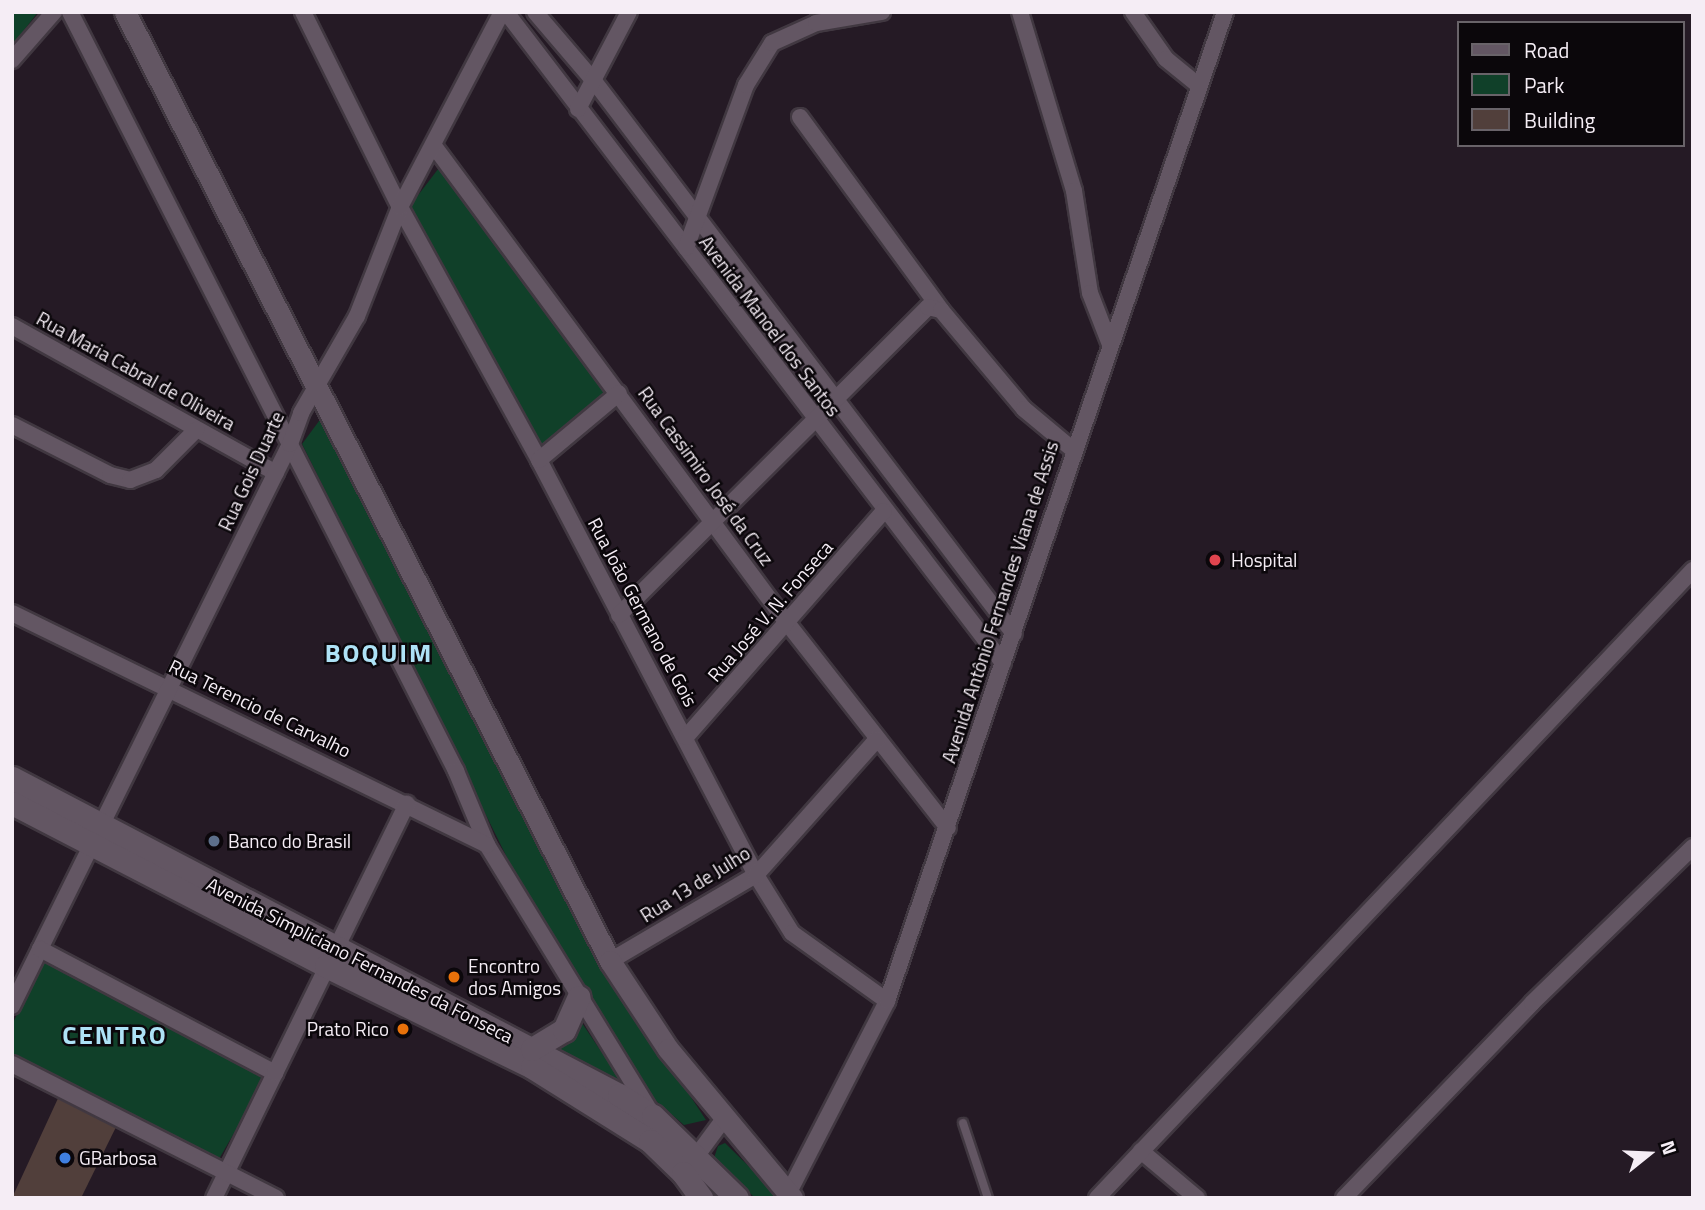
<!DOCTYPE html>
<html>
<head>
<meta charset="utf-8">
<style>
	body { margin:0 }
	#map { position:relative; width:1705px; height:1210px; overflow:hidden; background:#251a25; font-family:"Titillium Web",sans-serif }
	div>[style] { position:absolute }
	.green>* { inset:0; background:#104029 }
	.building>* { inset:0; background:#513f3b }
	.roads { filter:drop-shadow(2px 0 #413841) drop-shadow(-2px 0 #413841) drop-shadow(0 2px #413841) drop-shadow(0 -2px #413841) }
	.service>* { height:8px; margin:-4px; padding:0 4px; transform-origin:4px; border-radius:4px; background:#635663 }
	.minor>* { height:16px; margin:-8px; padding:0 8px; transform-origin:8px; border-radius:8px; background:#635663 }
	.tertiary>* { height:21px; margin:-10.5px; padding:0 10.5px; transform-origin:10.5px; border-radius:10.5px; background:#635663 }
	.secondary>* { height:23px; margin:-11.5px; padding:0 11.5px; transform-origin:11.5px; border-radius:11.5px; background:#635663 }
	.dots>* { width:19px; height:19px; translate:-50% -50%; box-sizing:border-box; border:4px solid #0b070b; border-radius:50% }
	span { translate:-50% -50%; white-space:nowrap; text-align:center; line-height:1.15; -webkit-text-stroke:5px #0b070b; paint-order:stroke }
	.street-label { font-size:19px; color:#f5edf5 }
	.poi-label { font-size:19px; color:#f5edf5 }
	.left { translate:0 -50%; text-align:left }
	.right { translate:-100% -50%; text-align:right }
	.district-label { font-size:26px; color:#aee2f6; font-weight:700; letter-spacing:2px }
	.frame { position:absolute; inset:0; border:14px solid #f5edf5; pointer-events:none }
	.legend { position:absolute; left:1457px; top:21px; width:228px; height:126px; box-sizing:border-box; background:#0b070b; border:2px solid #696369; margin:0; padding:9px 12px; list-style:none; font-size:21px; color:#f5edf5 }
	.legend li { display:flex; align-items:center; gap:14px; height:35px }
	.legend b { width:35px; border:2px solid #696369 }
	.north { position:absolute; left:1614px; top:1119px; width:70px; height:70px; -webkit-text-stroke:5px #0b070b; paint-order:stroke; rotate:72deg; font-size:19px; font-weight:700; line-height:28px; text-align:center; color:#f5edf5 }
	.north::after { content:''; display:block; margin:auto; width:24px; height:32px; background:#f5edf5; clip-path:polygon(50% 0,100% 100%,50% 72%,0 100%) }
</style>
</head>
<body>
<div id="map">
	<div class="green">
		<div style="clip-path:polygon(12px 12px,38px 12px,12px 46px)"></div>
		<div style="clip-path:polygon(445px 160px,609px 390px,538px 455px,406px 211px)"></div>
		<div style="clip-path:polygon(322px 417px,610px 974px,706px 1120px,684px 1125px,656px 1101px,533px 910px,302px 444px)"></div>
		<div style="clip-path:polygon(47px 950px,273px 1066px,219px 1159px,12px 1063px,12px 1025px)"></div>
		<div style="clip-path:polygon(582px 1023px,625px 1087px,553px 1052px,565px 1045px)"></div>
		<div style="clip-path:polygon(725px 1143px,781px 1198px,755px 1198px,714px 1158px,718px 1146px)"></div>
	</div>
	<div class="building">
		<div style="clip-path:polygon(60px 1094px,118px 1123px,81px 1198px,12px 1198px)"></div>
	</div>
	<div class="roads">
		<div class="service">
			<div style="left:963px;top:1123px;width:79px;rotate:71.6deg"></div>
		</div>
		<div class="minor">
			<div style="left:70px;top:12px;width:852px;rotate:63.04deg"></div>
			<div style="left:456px;top:771px;width:80px;rotate:67.3deg"></div>
			<div style="left:487px;top:845px;width:316px;rotate:58.5deg"></div>
			<div style="left:303px;top:12px;width:218px;rotate:63.6deg"></div>
			<div style="left:400px;top:207px;width:289px;rotate:61.2deg"></div>
			<div style="left:539px;top:460px;width:468px;rotate:62.4deg"></div>
			<div style="left:756px;top:875px;width:68px;rotate:58.2deg"></div>
			<div style="left:792px;top:933px;width:117px;rotate:35.6deg"></div>
			<div style="left:506px;top:12px;width:819px;rotate:52.64deg"></div>
			<div style="left:535px;top:12px;width:91px;rotate:49.5deg"></div>
			<div style="left:594px;top:81px;width:694px;rotate:52.78deg"></div>
			<div style="left:1020px;top:12px;width:187px;rotate:73.2deg"></div>
			<div style="left:1074px;top:191px;width:103px;rotate:81.1deg"></div>
			<div style="left:1090px;top:293px;width:53px;rotate:68.8deg"></div>
			<div style="left:1133px;top:12px;width:57px;rotate:54.9deg"></div>
			<div style="left:1166px;top:59px;width:41px;rotate:39.1deg"></div>
			<div style="left:12px;top:60px;width:64px;rotate:-48.8deg"></div>
			<div style="left:578px;top:109px;width:110px;rotate:-62.3deg"></div>
			<div style="left:800px;top:117px;width:239px;rotate:53.8deg"></div>
			<div style="left:434px;top:146px;width:595px;rotate:53.48deg"></div>
			<div style="left:788px;top:624px;width:259px;rotate:51.9deg"></div>
			<div style="left:686px;top:248px;width:174px;rotate:-69.8deg"></div>
			<div style="left:746px;top:85px;width:49px;rotate:-58.2deg"></div>
			<div style="left:772px;top:43px;width:48px;rotate:-24.4deg"></div>
			<div style="left:816px;top:23px;width:67px;rotate:-9.5deg"></div>
			<div style="left:12px;top:326px;width:302px;rotate:29.1deg"></div>
			<div style="left:12px;top:425px;width:110px;rotate:27deg"></div>
			<div style="left:110px;top:475px;width:21px;rotate:14deg"></div>
			<div style="left:130px;top:480px;width:28px;rotate:-21deg"></div>
			<div style="left:156px;top:470px;width:57px;rotate:-45deg"></div>
			<div style="left:539px;top:460px;width:104px;rotate:-39.9deg"></div>
			<div style="left:12px;top:613px;width:529px;rotate:26.03deg"></div>
			<div style="left:619px;top:615px;width:436px;rotate:-44.9deg"></div>
			<div style="left:928px;top:307px;width:13px;rotate:13deg"></div>
			<div style="left:941px;top:310px;width:129px;rotate:50deg"></div>
			<div style="left:1024px;top:409px;width:62px;rotate:39.8deg"></div>
			<div style="left:686px;top:737px;width:300px;rotate:-48.8deg"></div>
			<div style="left:40px;top:949px;width:563px;rotate:-63.66deg"></div>
			<div style="left:290px;top:444px;width:33px;rotate:-70deg"></div>
			<div style="left:301px;top:413px;width:112px;rotate:-60deg"></div>
			<div style="left:357px;top:316px;width:117px;rotate:-68.5deg"></div>
			<div style="left:400px;top:207px;width:220px;rotate:-62.4deg"></div>
			<div style="left:610px;top:961px;width:169px;rotate:-30.5deg"></div>
			<div style="left:756px;top:875px;width:182px;rotate:-48.3deg"></div>
			<div style="left:12px;top:1006px;width:64px;rotate:-63.8deg"></div>
			<div style="left:40px;top:949px;width:266px;rotate:27.8deg"></div>
			<div style="left:275px;top:1073px;width:139px;rotate:116deg"></div>
			<div style="left:12px;top:1064px;width:296px;rotate:26.9deg"></div>
			<div style="left:275px;top:1073px;width:300px;rotate:-63.9deg"></div>
			<div style="left:1141px;top:1151px;width:73px;rotate:40deg"></div>
			<div style="left:689px;top:1166px;width:57px;rotate:-53.5deg"></div>
			<div style="left:788px;top:1194px;width:217px;rotate:-62.8deg"></div>
			<div style="left:887px;top:1001px;width:1045px;rotate:-71.13deg"></div>
			<div style="left:1097px;top:1198px;width:866px;rotate:-46.5deg"></div>
			<div style="left:1344px;top:1198px;width:271px;rotate:-46deg"></div>
			<div style="left:1532px;top:1003px;width:224px;rotate:-44.1deg"></div>
		</div>
		<div class="tertiary">
			<div style="left:125px;top:12px;width:1066px;rotate:62.93deg"></div>
			<div style="left:610px;top:961px;width:105px;rotate:56.6deg"></div>
			<div style="left:668px;top:1049px;width:194px;rotate:50.2deg"></div>
		</div>
		<div class="secondary">
			<div style="left:12px;top:778px;width:685px;rotate:27.58deg"></div>
			<div style="left:619px;top:1095px;width:40px;rotate:32deg"></div>
			<div style="left:653px;top:1116px;width:117px;rotate:44.3deg"></div>
			<div style="left:12px;top:803px;width:354px;rotate:27.4deg"></div>
			<div style="left:326px;top:966px;width:229px;rotate:26.1deg"></div>
			<div style="left:532px;top:1067px;width:139px;rotate:32.1deg"></div>
			<div style="left:650px;top:1141px;width:46px;rotate:44.1deg"></div>
			<div style="left:683px;top:1173px;width:31px;rotate:54deg"></div>
			<div style="left:532px;top:1049px;width:37px;rotate:-31deg"></div>
			<div style="left:564px;top:1030px;width:36px;rotate:-66deg"></div>
		</div>
	</div>
	<div class="dots">
		<div style="left:1215px;top:560px;background:#e0444e"></div>
		<div style="left:214px;top:841px;background:#5c6f8a"></div>
		<div style="left:454px;top:977px;background:#e8710a"></div>
		<div style="left:403px;top:1029px;background:#e8710a"></div>
		<div style="left:65px;top:1158px;background:#3f7fe0"></div>
	</div>
	<div class="street-label">
		<span style="left:770px;top:326px;rotate:53deg">Avenida Manoel dos Santos</span>
		<span style="left:136px;top:371px;rotate:29deg">Rua Maria Cabral de Oliveira</span>
		<span style="left:251px;top:471px;rotate:-65deg">Rua Gois Duarte</span>
		<span style="left:706px;top:476px;rotate:54deg">Rua Cassimiro José da Cruz</span>
		<span style="left:1000px;top:602px;rotate:-72deg">Avenida Antônio Fernandes Viana de Assis</span>
		<span style="left:770px;top:611px;rotate:-49deg">Rua José V. N. Fonseca</span>
		<span style="left:643px;top:612px;rotate:62deg">Rua João Germano de Gois</span>
		<span style="left:260px;top:708px;rotate:26deg">Rua Terencio de Carvalho</span>
		<span style="left:695px;top:884px;rotate:-32deg">Rua 13 de Julho</span>
		<span style="left:360px;top:960px;rotate:27deg">Avenida Simpliciano Fernandes da Fonseca</span>
	</div>
	<div class="poi-label">
		<span class="left" style="left:1231px;top:560px">Hospital</span>
		<span class="left" style="left:228px;top:841px">Banco do Brasil</span>
		<span class="left" style="left:468px;top:977px">Encontro<br>dos Amigos</span>
		<span class="right" style="left:389px;top:1029px">Prato Rico</span>
		<span class="left" style="left:79px;top:1158px">GBarbosa</span>
	</div>
	<div class="district-label">
		<span style="left:379px;top:653px">BOQUIM</span>
		<span style="left:115px;top:1035px">CENTRO</span>
	</div>
	<div class="frame"></div>
	<ul class="legend">
	<li><b style="height:9px;background:#635663"></b>Road</li>
	<li><b style="height:19px;background:#104029"></b>Park</li>
	<li><b style="height:19px;background:#513f3b"></b>Building</li>
	</ul>
	<div class="north">N</div>
</div>
</body>
</html>
